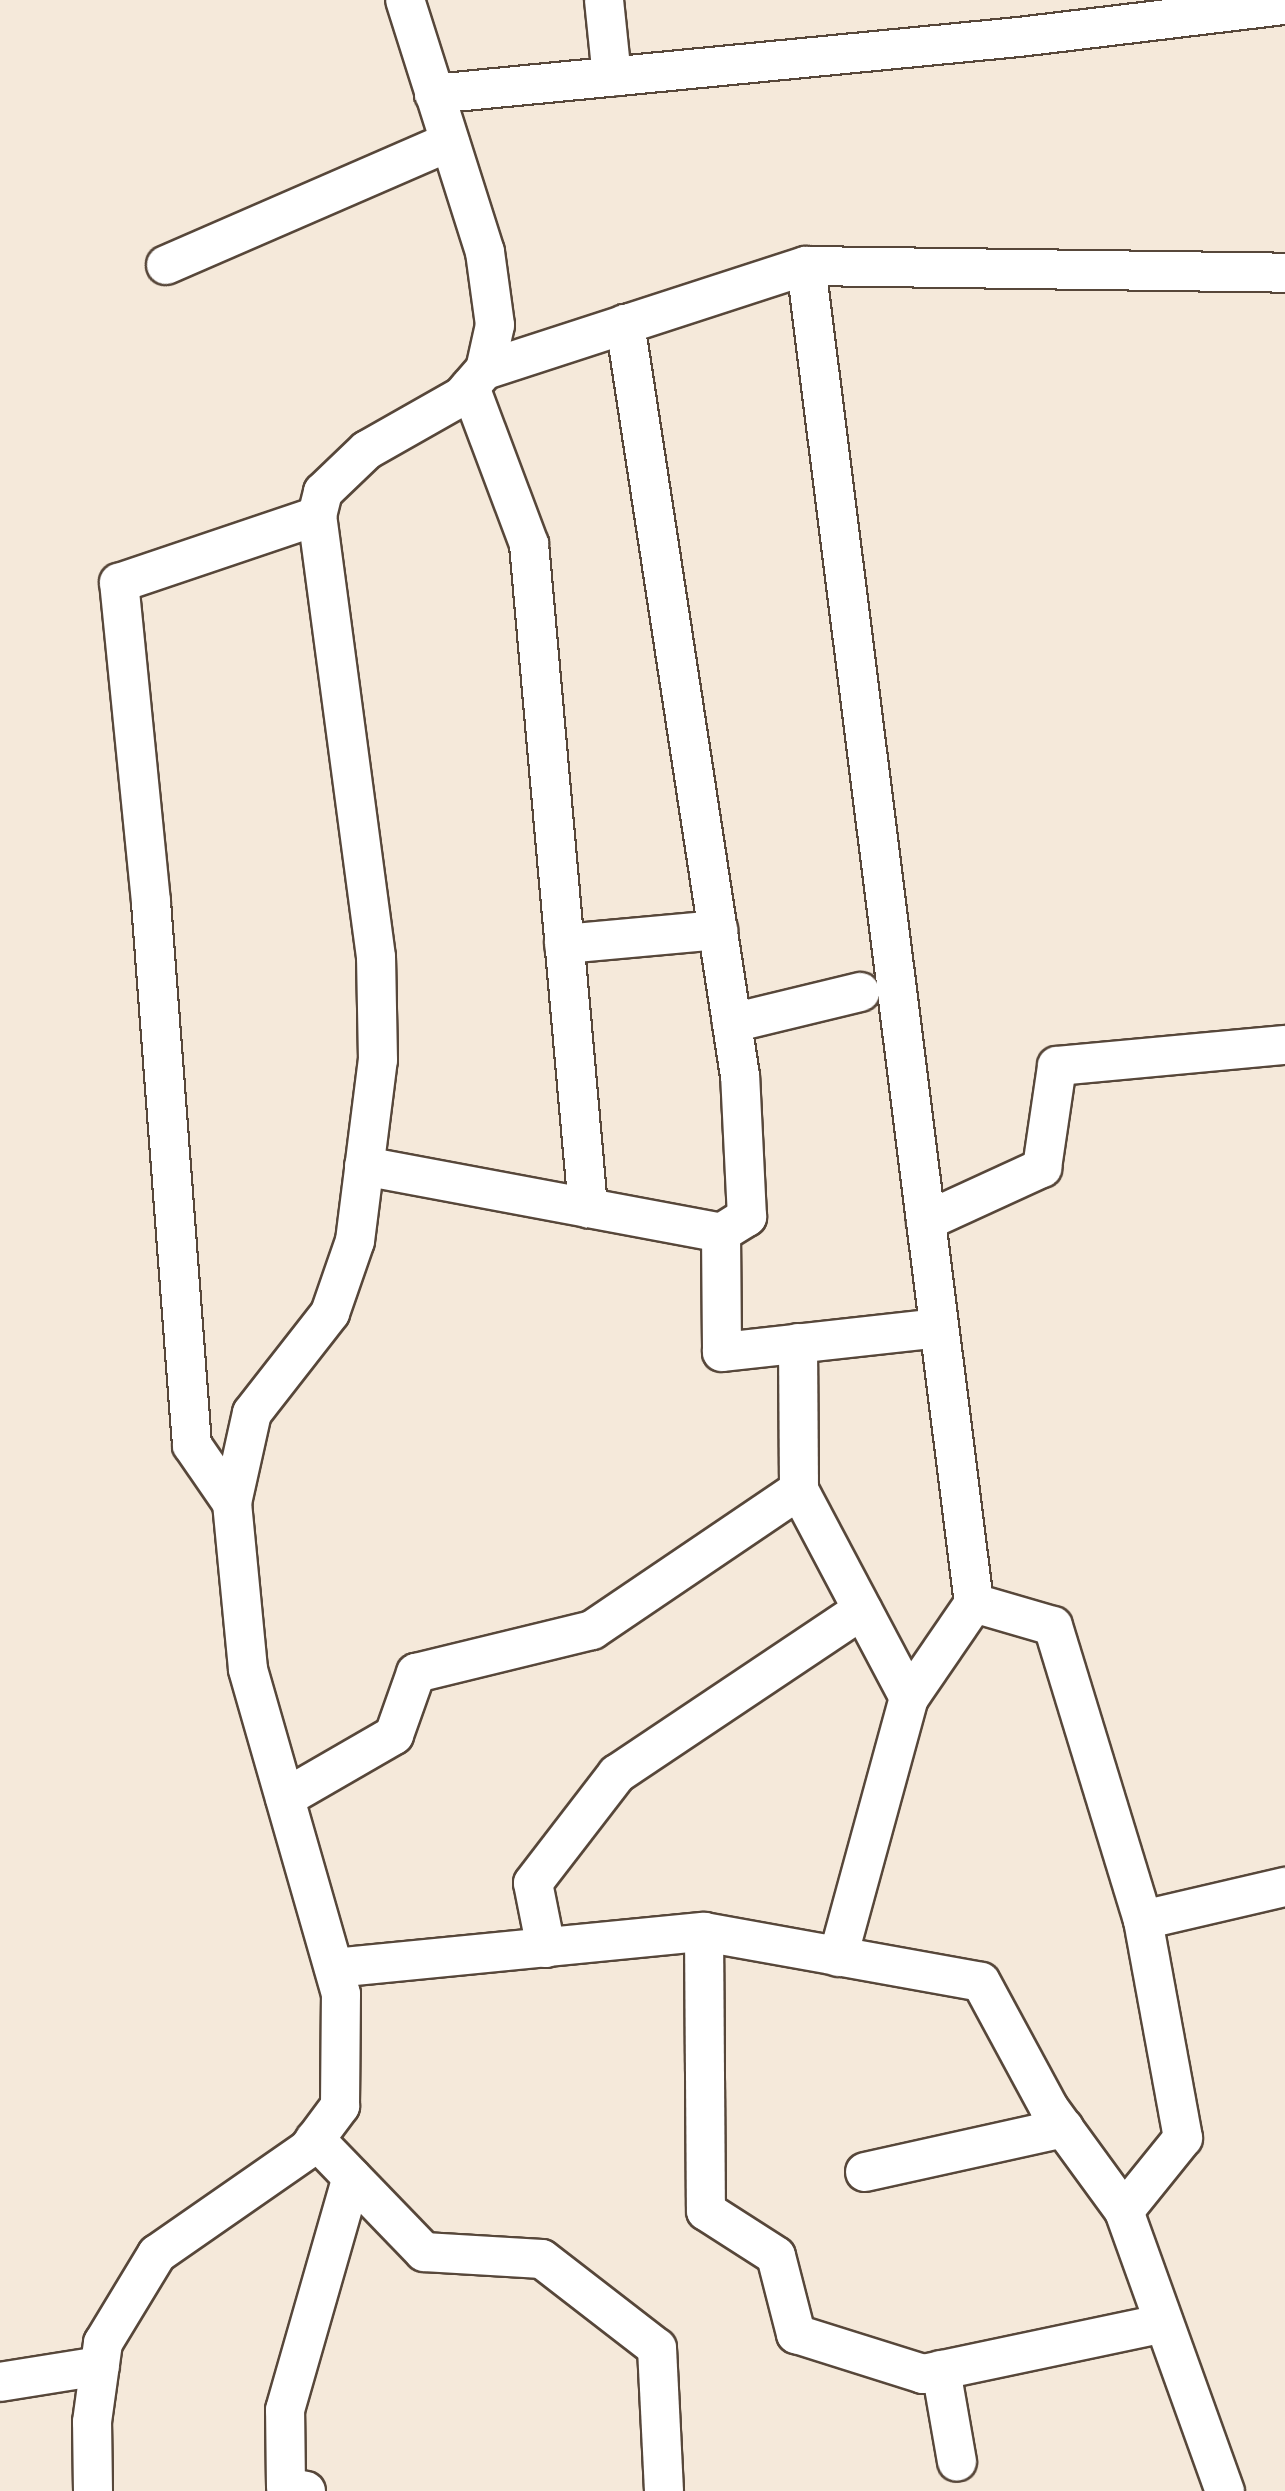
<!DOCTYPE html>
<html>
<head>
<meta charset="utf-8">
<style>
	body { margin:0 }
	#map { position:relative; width:1285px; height:2491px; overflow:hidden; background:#f5e9da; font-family:"Comic Neue",sans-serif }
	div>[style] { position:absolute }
	.roads { filter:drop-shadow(2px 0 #57473a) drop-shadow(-2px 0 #57473a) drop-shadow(0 2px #57473a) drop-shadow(0 -2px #57473a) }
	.minor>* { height:38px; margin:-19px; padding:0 19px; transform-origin:19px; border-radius:19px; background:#fff }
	span { translate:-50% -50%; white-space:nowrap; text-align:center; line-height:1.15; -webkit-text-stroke:5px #f6f6f2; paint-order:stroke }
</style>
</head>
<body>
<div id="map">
	<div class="roads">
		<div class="minor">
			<div style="left:604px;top:0;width:77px;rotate:84.1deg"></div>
			<div style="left:434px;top:94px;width:588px;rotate:-5.57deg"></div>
			<div style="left:1019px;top:37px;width:268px;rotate:-6.9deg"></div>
			<div style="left:166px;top:265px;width:309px;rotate:-23.5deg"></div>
			<div style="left:806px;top:266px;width:479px;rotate:0.8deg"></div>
			<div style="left:485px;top:370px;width:337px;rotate:-18deg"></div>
			<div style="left:806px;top:266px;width:1348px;rotate:82.84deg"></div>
			<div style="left:974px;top:1603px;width:82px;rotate:16.2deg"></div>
			<div style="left:1053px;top:1626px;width:307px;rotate:73deg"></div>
			<div style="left:1143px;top:1920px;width:146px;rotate:-13.1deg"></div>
			<div style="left:470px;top:387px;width:168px;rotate:69.4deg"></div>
			<div style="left:529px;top:544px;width:667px;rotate:84.92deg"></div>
			<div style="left:564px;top:944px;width:155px;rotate:-5.2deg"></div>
			<div style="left:732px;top:1023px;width:132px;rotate:-13.6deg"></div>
			<div style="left:364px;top:1166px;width:363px;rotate:10.6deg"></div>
			<div style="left:721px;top:1233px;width:31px;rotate:-32deg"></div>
			<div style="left:747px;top:1217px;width:141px;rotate:-92.8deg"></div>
			<div style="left:740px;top:1076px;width:761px;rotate:-98.69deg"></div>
			<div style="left:926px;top:1221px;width:128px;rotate:-24.6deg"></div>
			<div style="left:1042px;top:1168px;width:103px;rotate:-81.6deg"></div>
			<div style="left:1057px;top:1066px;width:229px;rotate:-5.3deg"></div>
			<div style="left:721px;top:1233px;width:119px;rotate:89.5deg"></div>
			<div style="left:722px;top:1352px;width:218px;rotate:-6.3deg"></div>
			<div style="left:798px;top:1343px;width:147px;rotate:89.6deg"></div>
			<div style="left:799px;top:1490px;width:235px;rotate:62.1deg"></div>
			<div style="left:232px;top:1503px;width:70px;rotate:-124.6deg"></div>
			<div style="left:192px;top:1445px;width:545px;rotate:-94.32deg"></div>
			<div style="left:151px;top:902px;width:321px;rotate:-95.7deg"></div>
			<div style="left:119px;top:583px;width:209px;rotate:-18.7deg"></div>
			<div style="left:285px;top:1798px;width:126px;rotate:-30deg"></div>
			<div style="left:394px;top:1735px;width:66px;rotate:-70.5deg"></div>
			<div style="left:416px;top:1673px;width:181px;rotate:-13.7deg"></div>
			<div style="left:592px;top:1630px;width:250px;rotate:-34.1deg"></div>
			<div style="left:704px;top:1932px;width:279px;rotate:89.6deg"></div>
			<div style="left:706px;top:2211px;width:83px;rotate:32.7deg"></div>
			<div style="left:776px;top:2256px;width:81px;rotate:75.6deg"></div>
			<div style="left:796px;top:2334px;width:133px;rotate:17.5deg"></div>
			<div style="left:923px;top:2374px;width:246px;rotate:-11.9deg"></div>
			<div style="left:546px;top:1948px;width:66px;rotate:-101.3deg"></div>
			<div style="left:533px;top:1883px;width:138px;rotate:-52.4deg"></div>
			<div style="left:617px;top:1774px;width:295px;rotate:-33.8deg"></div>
			<div style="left:838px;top:1957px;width:269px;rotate:-74.7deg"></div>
			<div style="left:909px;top:1698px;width:115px;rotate:-55.6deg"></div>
			<div style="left:334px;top:1968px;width:372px;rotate:-5.6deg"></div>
			<div style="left:704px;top:1932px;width:281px;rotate:10.2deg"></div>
			<div style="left:981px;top:1982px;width:143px;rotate:61.6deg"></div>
			<div style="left:1049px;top:2108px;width:127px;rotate:53.9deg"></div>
			<div style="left:1124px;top:2211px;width:94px;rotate:-51.1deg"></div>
			<div style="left:1183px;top:2138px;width:222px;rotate:-100.4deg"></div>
			<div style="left:315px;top:2139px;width:157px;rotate:46deg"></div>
			<div style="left:424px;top:2252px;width:118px;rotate:3.4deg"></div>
			<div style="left:542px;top:2259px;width:145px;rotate:37.7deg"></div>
			<div style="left:657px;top:2348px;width:143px;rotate:87.2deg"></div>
			<div style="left:865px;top:2172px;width:204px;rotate:-12.5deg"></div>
			<div style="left:1124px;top:2211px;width:298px;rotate:70.2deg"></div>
			<div style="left:941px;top:2370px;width:93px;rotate:80.1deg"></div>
			<div style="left:0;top:2382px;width:101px;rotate:-9.1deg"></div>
			<div style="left:93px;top:2491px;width:69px;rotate:-90.8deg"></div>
			<div style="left:92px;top:2422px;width:80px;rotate:-82.1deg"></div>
			<div style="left:103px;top:2343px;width:104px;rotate:-58.8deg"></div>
			<div style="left:157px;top:2254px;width:184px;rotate:-34.8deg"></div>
			<div style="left:308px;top:2149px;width:54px;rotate:-53.3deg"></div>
			<div style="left:340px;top:2106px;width:112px;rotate:-89.5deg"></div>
			<div style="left:341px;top:1994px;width:338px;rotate:-106deg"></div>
			<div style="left:248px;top:1669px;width:167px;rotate:-95.5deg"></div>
			<div style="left:232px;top:1503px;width:92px;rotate:-77.5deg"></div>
			<div style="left:252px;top:1413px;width:127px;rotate:-52deg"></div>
			<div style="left:330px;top:1313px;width:76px;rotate:-70.9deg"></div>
			<div style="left:355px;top:1241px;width:182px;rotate:-82.8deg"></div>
			<div style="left:378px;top:1060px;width:103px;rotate:-91.1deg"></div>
			<div style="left:376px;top:957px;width:445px;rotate:-97.6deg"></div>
			<div style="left:317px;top:516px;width:25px;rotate:-76deg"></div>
			<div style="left:323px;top:492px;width:61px;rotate:-43.7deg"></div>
			<div style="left:367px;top:450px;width:109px;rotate:-29.6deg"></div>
			<div style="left:462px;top:396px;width:35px;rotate:-49deg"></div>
			<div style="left:485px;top:370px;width:46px;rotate:-77.5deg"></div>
			<div style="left:495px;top:325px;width:74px;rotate:-97.8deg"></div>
			<div style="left:485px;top:252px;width:264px;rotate:-107.6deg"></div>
			<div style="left:306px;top:2491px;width:20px;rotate:-169deg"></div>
			<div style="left:286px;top:2487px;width:77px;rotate:-90.7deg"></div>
			<div style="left:285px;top:2410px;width:242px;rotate:-74deg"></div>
		</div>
	</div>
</div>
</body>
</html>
